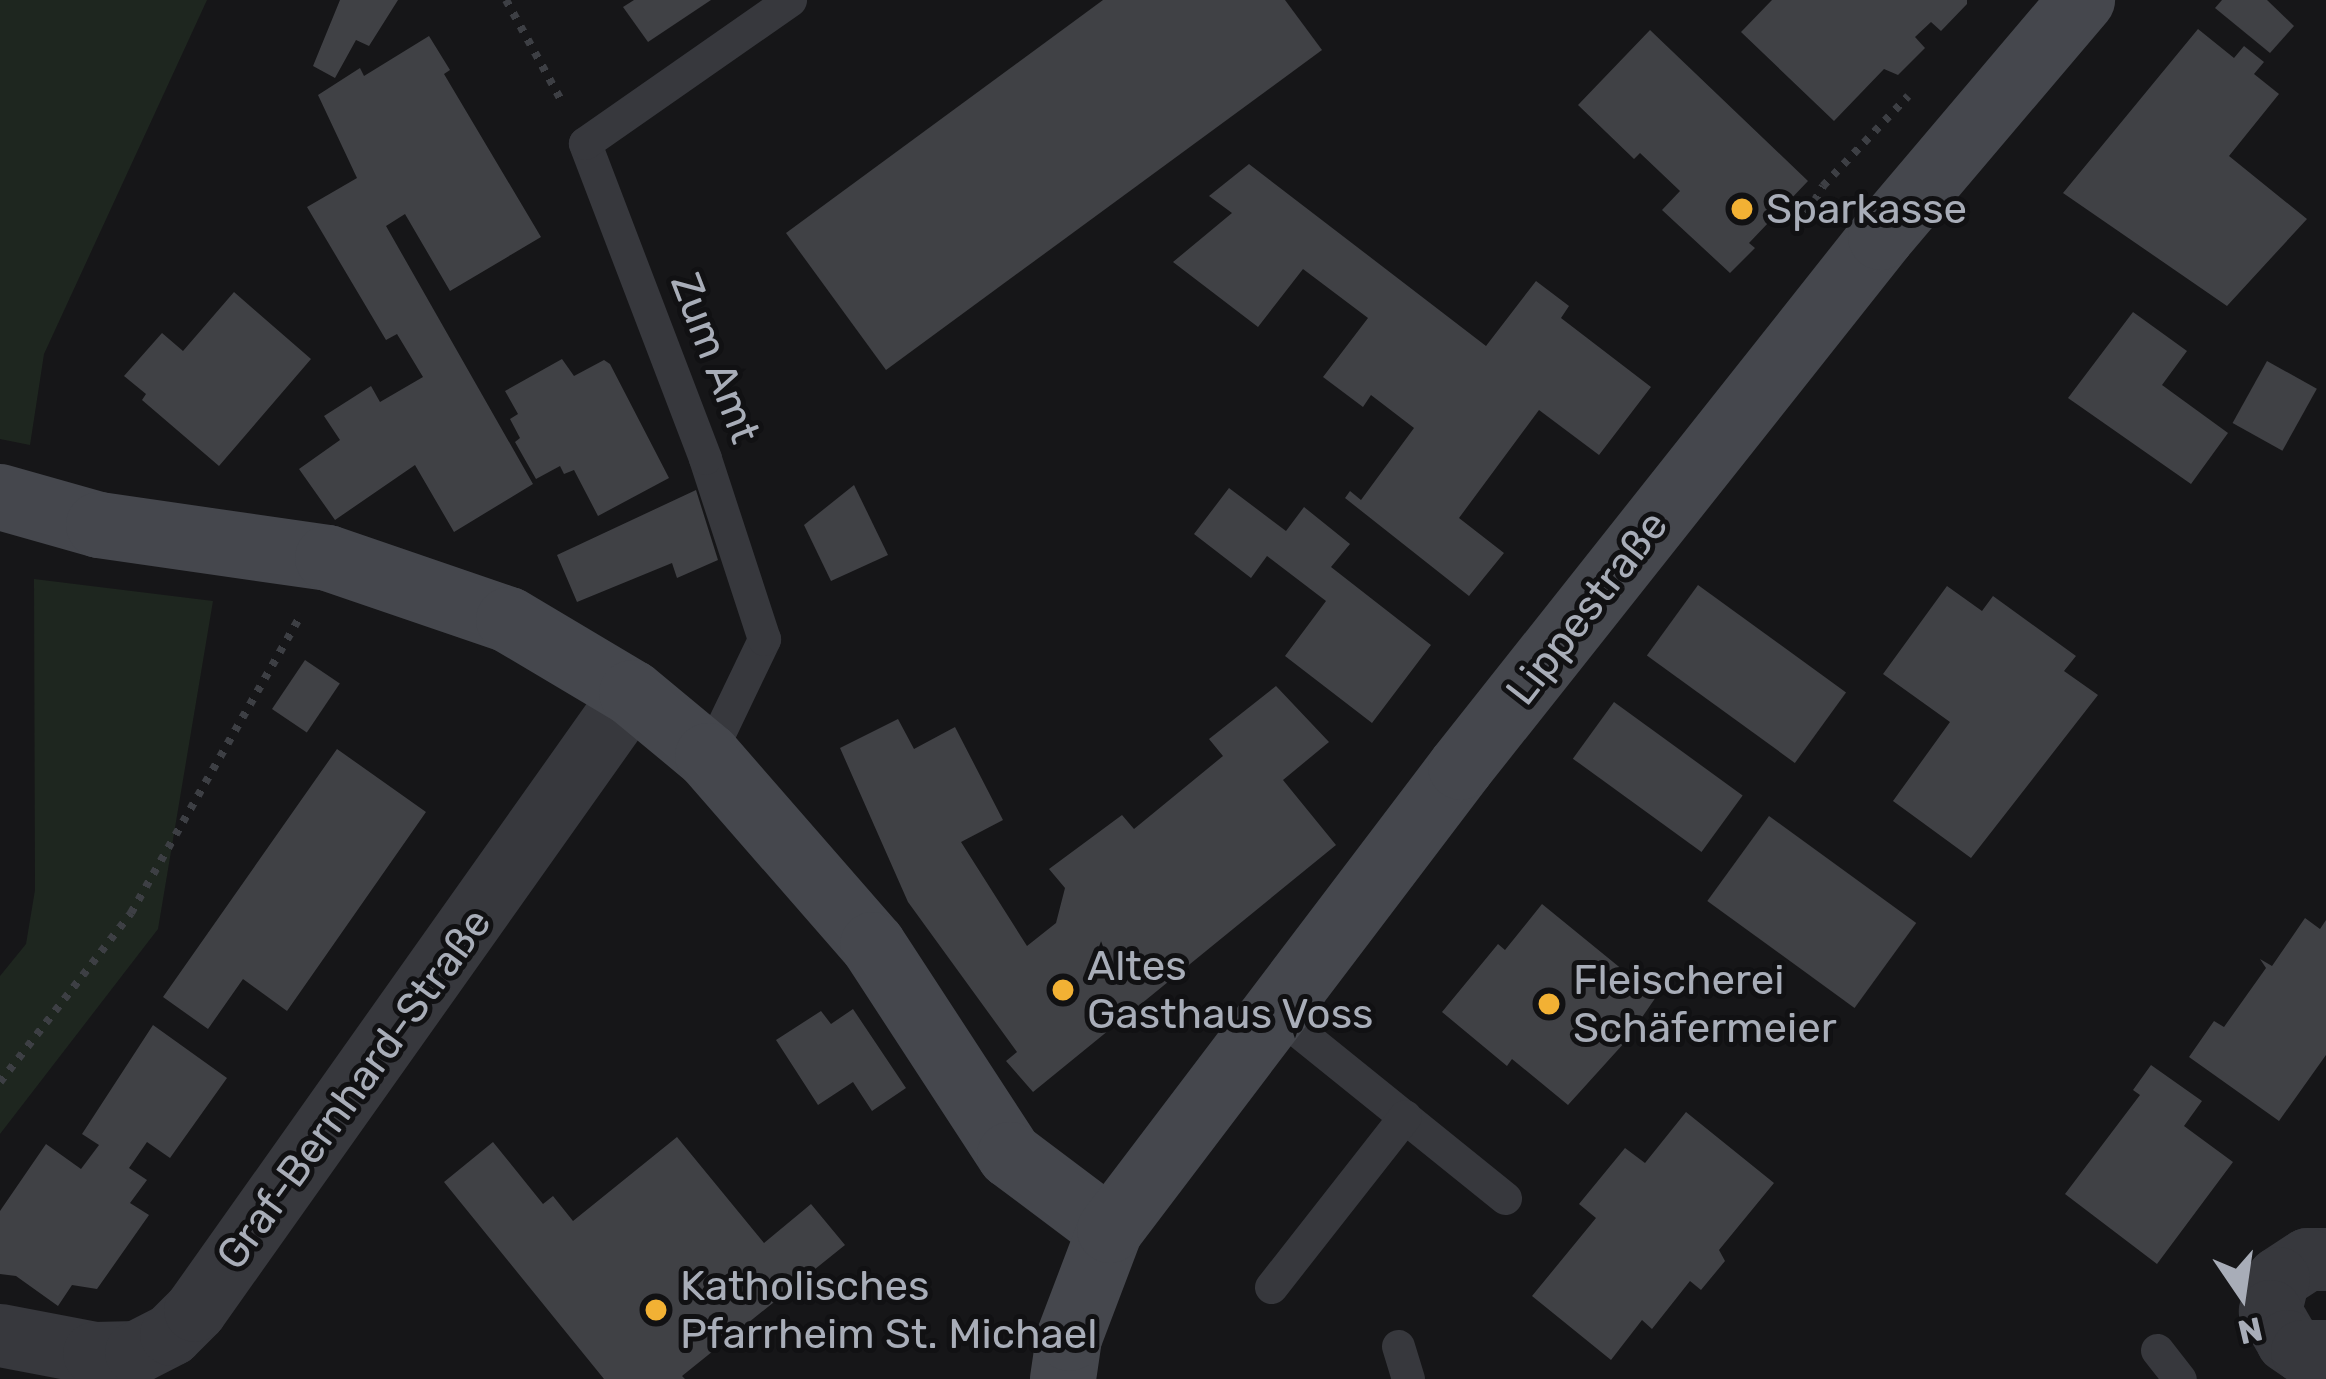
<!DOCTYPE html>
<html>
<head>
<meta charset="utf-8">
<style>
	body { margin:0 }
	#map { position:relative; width:2326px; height:1379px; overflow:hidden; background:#161618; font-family:Rubik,sans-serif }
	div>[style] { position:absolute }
	.green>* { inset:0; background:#1e261f }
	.building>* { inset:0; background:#404145; transform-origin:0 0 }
	.path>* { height:8px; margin-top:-4px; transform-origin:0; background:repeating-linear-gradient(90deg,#3d3f44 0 6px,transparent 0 15px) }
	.lane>* { height:33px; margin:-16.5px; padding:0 16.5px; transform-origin:16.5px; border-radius:16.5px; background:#37383d }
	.street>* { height:63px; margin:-31.5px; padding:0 31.5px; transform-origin:31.5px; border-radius:31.5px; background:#37383d }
	.secondary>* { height:66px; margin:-33px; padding:0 33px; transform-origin:33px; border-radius:33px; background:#45474d }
	.dots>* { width:33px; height:33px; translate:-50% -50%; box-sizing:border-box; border:6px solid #111113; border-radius:50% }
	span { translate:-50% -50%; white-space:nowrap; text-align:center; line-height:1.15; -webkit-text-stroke:10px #111113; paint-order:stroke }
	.poi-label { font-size:42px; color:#a8adb8 }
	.left { translate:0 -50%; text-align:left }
	.street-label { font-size:42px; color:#a8adb8 }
	.north { position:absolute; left:2182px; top:1235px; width:120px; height:120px; -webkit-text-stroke:9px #111113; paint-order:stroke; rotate:167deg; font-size:33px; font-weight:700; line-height:48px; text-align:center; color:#a8adb8 }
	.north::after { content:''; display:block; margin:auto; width:42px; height:54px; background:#a8adb8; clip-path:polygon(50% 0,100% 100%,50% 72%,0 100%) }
</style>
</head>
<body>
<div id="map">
	<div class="green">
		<div style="clip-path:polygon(0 0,207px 0,44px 354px,30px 445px,0 439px)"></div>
		<div style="clip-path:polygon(34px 579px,213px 601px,158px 929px,0 1134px,0 976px,26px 944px,35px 890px)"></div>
	</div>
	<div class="building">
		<div style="clip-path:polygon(340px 0,398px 0,369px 46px,356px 40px,335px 78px,313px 66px)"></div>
		<div style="clip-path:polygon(634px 0,711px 0,648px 42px,623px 7px)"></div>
		<div style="clip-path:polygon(1103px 0,1285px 0,1322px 50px,886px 370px,786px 233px)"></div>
		<div style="clip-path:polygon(1772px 0,1967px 0,1967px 4px,1941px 31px,1931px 22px,1915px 37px,1925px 48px,1898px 75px,1884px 69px,1834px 121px,1741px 32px)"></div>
		<div style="clip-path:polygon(2222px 0,2267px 0,2294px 26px,2270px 53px,2215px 8px)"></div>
		<div style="clip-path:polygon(2198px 29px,2234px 58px,2244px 46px,2264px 62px,2254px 74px,2279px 94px,2229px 156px,2307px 219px,2227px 306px,2063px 193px)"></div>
		<div style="clip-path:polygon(1650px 30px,1808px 181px,1749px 243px,1755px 248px,1730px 273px,1662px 210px,1680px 191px,1640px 153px,1634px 159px,1578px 105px)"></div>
		<div style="clip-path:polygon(429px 36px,450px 70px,444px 74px,541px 237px,450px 291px,405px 214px,386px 226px,533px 484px,454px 532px,415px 465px,335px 520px,299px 469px,340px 440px,324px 416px,371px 386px,380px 402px,423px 377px,397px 334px,386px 340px,307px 207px,357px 178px,318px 95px,360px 68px,364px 76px)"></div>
		<div style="clip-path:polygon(1249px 164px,1486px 346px,1536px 281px,1569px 306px,1561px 318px,1651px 387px,1599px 455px,1539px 410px,1459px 518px,1504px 553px,1469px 596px,1345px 498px,1350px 491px,1361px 500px,1414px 428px,1371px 395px,1363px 407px,1323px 377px,1368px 318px,1303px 269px,1258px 327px,1173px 262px,1232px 213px,1209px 196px)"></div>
		<div style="clip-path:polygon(234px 292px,311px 359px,219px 466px,142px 400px,146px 394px,124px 376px,162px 333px,183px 351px)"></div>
		<div style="clip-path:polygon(2133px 312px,2187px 351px,2162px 385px,2228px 433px,2191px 484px,2068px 398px)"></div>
		<div style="clip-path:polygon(562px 359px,574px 376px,604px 360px,610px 364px,669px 478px,598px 516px,574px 470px,564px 474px,560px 466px,536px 479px,515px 442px,520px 438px,510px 419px,518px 414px,505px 391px)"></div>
		<div style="left:2267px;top:361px;width:57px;height:71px;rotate:29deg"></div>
		<div style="clip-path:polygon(854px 485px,888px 555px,831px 581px,804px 525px)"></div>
		<div style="clip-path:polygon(1229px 488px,1286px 531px,1304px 507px,1350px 544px,1331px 567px,1431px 645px,1372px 723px,1285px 656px,1326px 601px,1267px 556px,1251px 578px,1194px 534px)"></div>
		<div style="clip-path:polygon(696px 490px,718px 560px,677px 578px,672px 563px,577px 602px,557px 555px)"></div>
		<div style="left:1698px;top:585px;width:183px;height:87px;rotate:36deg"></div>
		<div style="clip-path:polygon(1947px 586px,1982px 611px,1993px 596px,2076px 656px,2064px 671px,2098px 695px,1971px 858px,1893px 801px,1950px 722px,1883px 674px)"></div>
		<div style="left:305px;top:660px;width:42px;height:59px;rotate:34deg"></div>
		<div style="clip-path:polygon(1276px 686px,1329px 742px,1283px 780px,1336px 845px,1033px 1092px,1006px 1061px,1017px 1052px,908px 902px,840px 748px,898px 719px,914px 749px,955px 727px,1003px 820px,961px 842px,1027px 946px,1056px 923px,1065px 888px,1049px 869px,1122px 815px,1134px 829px,1223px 756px,1209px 739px)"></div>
		<div style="left:1614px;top:702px;width:159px;height:70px;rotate:36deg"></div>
		<div style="clip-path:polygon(337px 749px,426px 812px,287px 1011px,243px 979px,208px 1029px,163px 997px)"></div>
		<div style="left:1769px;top:816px;width:182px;height:105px;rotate:36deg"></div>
		<div style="clip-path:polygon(1542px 904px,1656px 997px,1625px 1042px,1568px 1105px,1512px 1059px,1507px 1066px,1442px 1012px,1498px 944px,1505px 950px)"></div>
		<div style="clip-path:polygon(2305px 918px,2320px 929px,2326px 920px,2326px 1055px,2279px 1121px,2189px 1057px,2214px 1021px,2224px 1027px,2266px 968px,2260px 959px,2272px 966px)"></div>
		<div style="clip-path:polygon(853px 1009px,906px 1088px,872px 1111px,853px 1082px,818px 1105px,776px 1040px,821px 1011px,831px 1024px)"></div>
		<div style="clip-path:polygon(153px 1025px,227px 1078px,170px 1158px,147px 1142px,129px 1168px,147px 1180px,130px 1203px,149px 1215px,97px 1289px,72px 1285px,58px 1306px,16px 1276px,0 1274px,0 1211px,46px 1144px,81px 1169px,99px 1145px,82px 1134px)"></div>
		<div style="clip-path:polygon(2151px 1065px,2202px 1101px,2184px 1126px,2233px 1162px,2157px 1264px,2065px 1194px,2140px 1095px,2133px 1090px)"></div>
		<div style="clip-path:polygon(1686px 1112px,1774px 1183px,1719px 1250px,1725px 1261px,1701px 1290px,1690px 1281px,1652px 1329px,1642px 1320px,1611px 1360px,1532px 1296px,1596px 1218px,1579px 1204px,1625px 1148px,1645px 1163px)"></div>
		<div style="clip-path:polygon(677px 1137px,764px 1243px,811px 1204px,845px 1245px,682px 1376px,685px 1379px,604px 1379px,444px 1182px,493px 1142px,543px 1204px,553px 1196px,573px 1221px)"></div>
	</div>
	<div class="path">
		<div style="left:506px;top:0;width:114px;rotate:61.2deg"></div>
		<div style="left:1800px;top:227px;width:47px;rotate:-60.7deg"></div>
		<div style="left:1823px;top:186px;width:124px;rotate:-46.6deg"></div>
		<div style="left:0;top:1082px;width:214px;rotate:-52.2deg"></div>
		<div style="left:131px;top:913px;width:339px;rotate:-60.3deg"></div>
	</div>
	<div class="lane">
		<div style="left:708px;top:756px;width:130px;rotate:-64.4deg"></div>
		<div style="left:764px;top:639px;width:190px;rotate:-108.1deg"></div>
		<div style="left:705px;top:458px;width:337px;rotate:-110.9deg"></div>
		<div style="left:585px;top:143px;width:250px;rotate:-34.9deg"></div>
		<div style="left:1277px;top:1014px;width:293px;rotate:38.9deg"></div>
		<div style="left:1271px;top:1287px;width:217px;rotate:-51.9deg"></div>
		<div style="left:1398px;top:1346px;width:34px;rotate:73deg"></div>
		<div style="left:2157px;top:1350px;width:37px;rotate:52deg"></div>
	</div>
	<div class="street">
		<div style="left:2326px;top:1259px;width:19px;rotate:180deg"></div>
		<div style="left:2307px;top:1259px;width:35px;rotate:147deg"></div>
		<div style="left:2278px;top:1278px;width:34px;rotate:104deg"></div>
		<div style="left:2270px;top:1311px;width:34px;rotate:60deg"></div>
		<div style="left:2287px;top:1341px;width:18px;rotate:34deg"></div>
		<div style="left:2302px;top:1351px;width:24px"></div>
		<div style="left:0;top:1335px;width:96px;rotate:10.8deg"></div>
		<div style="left:94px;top:1353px;width:42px;rotate:-1.4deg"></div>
		<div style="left:136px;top:1352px;width:39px;rotate:-27deg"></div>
		<div style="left:171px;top:1334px;width:34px;rotate:-45deg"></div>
		<div style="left:195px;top:1310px;width:756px;rotate:-54.69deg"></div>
	</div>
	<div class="secondary">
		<div style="left:0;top:497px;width:103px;rotate:15.8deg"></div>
		<div style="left:99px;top:525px;width:231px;rotate:8.2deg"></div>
		<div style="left:328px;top:558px;width:191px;rotate:18.9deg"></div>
		<div style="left:509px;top:620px;width:143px;rotate:30.7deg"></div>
		<div style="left:632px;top:693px;width:99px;rotate:39.7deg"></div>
		<div style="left:708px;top:756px;width:251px;rotate:48.9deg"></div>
		<div style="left:873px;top:945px;width:251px;rotate:56.9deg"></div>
		<div style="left:1010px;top:1155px;width:125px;rotate:36.9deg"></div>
		<div style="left:1063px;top:1379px;width:41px;rotate:-81.7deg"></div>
		<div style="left:1069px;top:1338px;width:116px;rotate:-69.2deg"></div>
		<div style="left:1110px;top:1230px;width:581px;rotate:-52.83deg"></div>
		<div style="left:1461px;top:767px;width:676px;rotate:-51.6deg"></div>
		<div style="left:1881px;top:237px;width:311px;rotate:-49.7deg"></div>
	</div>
	<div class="dots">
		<div style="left:1742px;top:209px;background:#f2b134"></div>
		<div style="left:1063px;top:990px;background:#f2b134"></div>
		<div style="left:1549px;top:1004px;background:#f2b134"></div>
		<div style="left:656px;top:1310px;background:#f2b134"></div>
	</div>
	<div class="poi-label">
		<span class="left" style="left:1766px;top:209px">Sparkasse</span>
		<span class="left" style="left:1087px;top:990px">Altes<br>Gasthaus Voss</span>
		<span class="left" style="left:1573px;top:1004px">Fleischerei<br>Schäfermeier</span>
		<span class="left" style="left:680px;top:1310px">Katholisches<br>Pfarrheim St. Michael</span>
	</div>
	<div class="street-label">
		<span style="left:715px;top:358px;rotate:69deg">Zum Amt</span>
		<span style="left:1587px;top:608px;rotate:-52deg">Lippestraße</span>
		<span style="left:354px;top:1089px;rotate:-54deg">Graf-Bernhard-Straße</span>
	</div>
	<div class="north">N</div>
</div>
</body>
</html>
